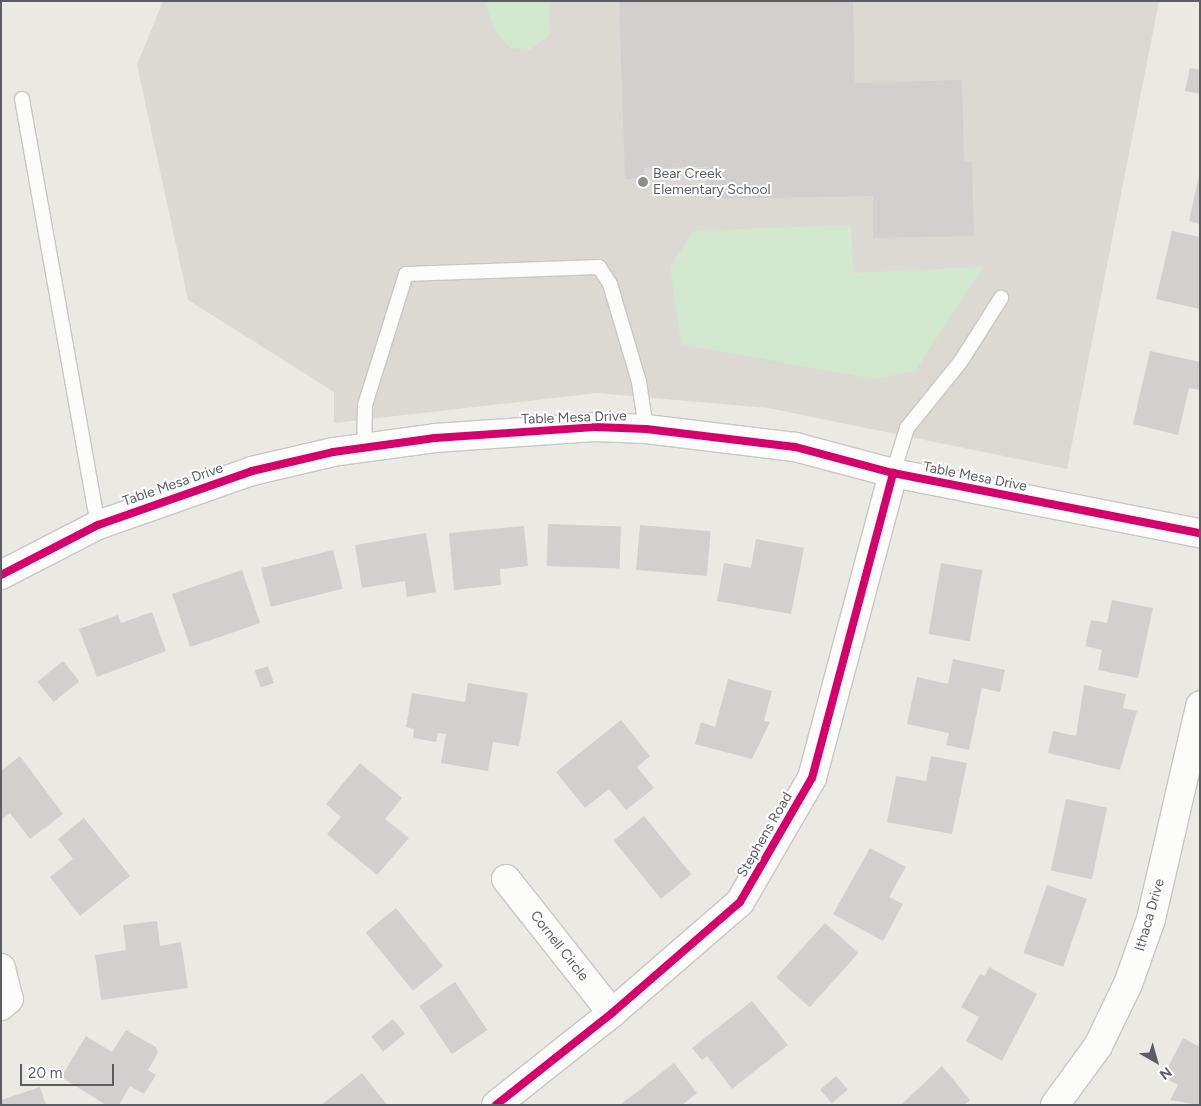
<!DOCTYPE html>
<html>
<head>
<meta charset="utf-8">
<style>
	body { margin:0 }
	#map { position:relative; width:1201px; height:1106px; overflow:hidden; background:#eae9e4; font-family:Figtree,sans-serif }
	div>[style] { position:absolute }
	.education>* { inset:0; background:#dcd9d3 }
	.green>* { inset:0; background:#d2e8ce }
	.building>* { inset:0; background:#d2d0ce; transform-origin:0 0 }
	.roads { filter:drop-shadow(1px 0 #c7c7c6) drop-shadow(-1px 0 #c7c7c6) drop-shadow(0 1px #c7c7c6) drop-shadow(0 -1px #c7c7c6) }
	.service>* { height:14px; margin:-7px; padding:0 7px; transform-origin:7px; border-radius:7px; background:#fcfcfb }
	.minor>* { height:28px; margin:-14px; padding:0 14px; transform-origin:14px; border-radius:14px; background:#fcfcfb }
	.tertiary>* { height:28px; margin:-14px; padding:0 14px; transform-origin:14px; border-radius:14px; background:#fcfcfb }
	.cycleway>* { height:8px; margin:-4px; padding:0 4px; transform-origin:4px; border-radius:4px; background:#d6006c }
	.dots>* { width:14px; height:14px; translate:-50% -50%; box-sizing:border-box; border:2px solid #fff; border-radius:50% }
	span { translate:-50% -50%; white-space:nowrap; text-align:center; line-height:1.15; -webkit-text-stroke:4px #fff; paint-order:stroke }
	.poi-label { font-size:14px; color:#5a5e63 }
	.left { translate:0 -50%; text-align:left }
	.street-label { font-size:14px; color:#5a5e63 }
	.frame { position:absolute; inset:0; border:2px solid #5a5e63; pointer-events:none }
	.north { position:absolute; left:1131px; top:1036px; width:50px; height:50px; -webkit-text-stroke:4px #fff; paint-order:stroke; rotate:142deg; font-size:14px; font-weight:700; line-height:20px; text-align:center; color:#5a5e63 }
	.north::after { content:''; display:block; margin:auto; width:18px; height:22px; background:#5a5e63; clip-path:polygon(50% 0,100% 100%,50% 72%,0 100%) }
	.scale { position:absolute; left:20px; top:1064px; width:94px; height:22px; box-sizing:border-box; border:2px solid #5a5e63; border-top:0; padding-left:6px; font-size:15px; line-height:18px; white-space:nowrap; color:#5a5e63; -webkit-text-stroke:4px #fff; paint-order:stroke }
</style>
</head>
<body>
<div id="map">
	<div class="education">
		<div style="clip-path:polygon(163px 1px,1159px 1px,1067px 469px,768px 408px,597px 393px,334px 423px,334px 392px,188px 300px,137px 65px)"></div>
	</div>
	<div class="green">
		<div style="clip-path:polygon(484px 1px,550px 1px,549px 35px,530px 50px,510px 48px,495px 30px)"></div>
		<div style="clip-path:polygon(851px 225px,853px 273px,983px 267px,915px 371px,874px 379px,681px 344px,670px 267px,694px 231px)"></div>
	</div>
	<div class="building">
		<div style="clip-path:polygon(619px 1px,853px 1px,855px 83px,962px 80px,964px 162px,972px 162px,974px 236px,873px 238px,873px 196px,707px 199px,707px 167px,644px 168px,644px 179px,625px 179px)"></div>
		<div style="clip-path:polygon(1190px 68px,1200px 70px,1200px 94px,1185px 91px)"></div>
		<div style="clip-path:polygon(1199px 176px,1200px 176px,1200px 224px,1189px 221px)"></div>
		<div style="clip-path:polygon(1172px 231px,1200px 237px,1200px 309px,1156px 299px)"></div>
		<div style="clip-path:polygon(1150px 351px,1200px 362px,1200px 390px,1189px 388px,1178px 435px,1133px 424px)"></div>
		<div style="left:548px;top:524px;width:73px;height:42px;rotate:2deg"></div>
		<div style="left:640px;top:525px;width:71px;height:45px;rotate:5deg"></div>
		<div style="clip-path:polygon(524px 526px,528px 566px,500px 569px,501px 585px,454px 590px,449px 533px)"></div>
		<div style="clip-path:polygon(426px 533px,436px 592px,407px 597px,405px 581px,362px 588px,355px 545px)"></div>
		<div style="clip-path:polygon(756px 539px,804px 548px,791px 614px,717px 601px,724px 563px,751px 568px)"></div>
		<div style="left:333px;top:550px;width:40px;height:74px;rotate:76deg"></div>
		<div style="left:941px;top:563px;width:42px;height:72px;rotate:10deg"></div>
		<div style="left:242px;top:570px;width:56px;height:74px;rotate:71deg"></div>
		<div style="clip-path:polygon(1112px 600px,1153px 608px,1138px 678px,1098px 670px,1102px 650px,1085px 646px,1091px 620px,1107px 623px)"></div>
		<div style="clip-path:polygon(152px 612px,166px 651px,97px 677px,79px 629px,118px 615px,121px 623px)"></div>
		<div style="clip-path:polygon(953px 659px,1005px 670px,1000px 692px,982px 688px,969px 750px,946px 745px,949px 733px,907px 724px,917px 677px,948px 684px)"></div>
		<div style="left:63px;top:661px;width:26px;height:33px;rotate:51deg"></div>
		<div style="left:268px;top:666px;width:18px;height:14px;rotate:71deg"></div>
		<div style="clip-path:polygon(728px 679px,772px 691px,764px 721px,770px 722px,752px 759px,695px 744px,701px 722px,715px 727px)"></div>
		<div style="clip-path:polygon(468px 683px,528px 693px,519px 746px,493px 742px,488px 771px,441px 763px,446px 734px,438px 733px,436px 742px,413px 738px,414px 729px,406px 727px,412px 693px,465px 702px)"></div>
		<div style="clip-path:polygon(1084px 685px,1126px 694px,1123px 708px,1137px 711px,1120px 770px,1048px 753px,1053px 731px,1076px 736px)"></div>
		<div style="clip-path:polygon(621px 720px,650px 756px,637px 767px,654px 788px,626px 810px,609px 789px,585px 808px,556px 772px)"></div>
		<div style="clip-path:polygon(20px 756px,63px 814px,30px 839px,10px 813px,1px 820px,1px 771px)"></div>
		<div style="clip-path:polygon(931px 756px,967px 763px,952px 834px,887px 822px,896px 776px,926px 781px)"></div>
		<div style="clip-path:polygon(360px 763px,402px 798px,385px 819px,409px 838px,377px 875px,327px 834px,341px 817px,326px 804px)"></div>
		<div style="left:1066px;top:799px;width:42px;height:73px;rotate:12deg"></div>
		<div style="left:644px;top:816px;width:75px;height:39px;rotate:51deg"></div>
		<div style="clip-path:polygon(84px 818px,130px 876px,80px 916px,50px 877px,73px 859px,58px 839px)"></div>
		<div style="clip-path:polygon(870px 848px,906px 867px,889px 897px,903px 904px,883px 941px,833px 914px)"></div>
		<div style="left:1047px;top:885px;width:42px;height:72px;rotate:19deg"></div>
		<div style="left:396px;top:908px;width:75px;height:39px;rotate:51deg"></div>
		<div style="clip-path:polygon(157px 921px,160px 946px,181px 942px,188px 988px,101px 1000px,95px 955px,126px 950px,123px 925px)"></div>
		<div style="left:825px;top:923px;width:45px;height:73px;rotate:42deg"></div>
		<div style="clip-path:polygon(989px 967px,1037px 994px,1002px 1061px,966px 1041px,979px 1017px,961px 1007px,980px 974px,985px 976px)"></div>
		<div style="left:455px;top:982px;width:58px;height:43px;rotate:56deg"></div>
		<div style="clip-path:polygon(752px 1001px,788px 1045px,732px 1089px,707px 1056px,702px 1060px,692px 1048px)"></div>
		<div style="left:393px;top:1019px;width:19px;height:28px;rotate:51deg"></div>
		<div style="clip-path:polygon(126px 1030px,156px 1047px,158px 1053px,148px 1070px,156px 1075px,144px 1094px,130px 1086px,119px 1105px,106px 1105px,61px 1077px,86px 1036px,112px 1052px)"></div>
		<div style="clip-path:polygon(1183px 1038px,1200px 1047px,1200px 1105px,1170px 1100px,1178px 1085px,1163px 1077px)"></div>
		<div style="clip-path:polygon(674px 1063px,697px 1093px,682px 1105px,620px 1105px)"></div>
		<div style="clip-path:polygon(942px 1066px,970px 1100px,964px 1105px,901px 1105px)"></div>
		<div style="clip-path:polygon(362px 1073px,387px 1105px,321px 1105px)"></div>
		<div style="left:836px;top:1076px;width:18px;height:21px;rotate:49deg"></div>
		<div style="clip-path:polygon(40px 1087px,46px 1105px,1px 1105px,1px 1100px)"></div>
	</div>
	<div class="roads">
		<div class="service">
			<div style="left:22px;top:99px;width:433px;rotate:79.9deg"></div>
			<div style="left:364px;top:447px;width:42px;rotate:-88.6deg"></div>
			<div style="left:365px;top:405px;width:137px;rotate:-72.6deg"></div>
			<div style="left:406px;top:274px;width:193px;rotate:-2.1deg"></div>
			<div style="left:599px;top:267px;width:20px;rotate:57deg"></div>
			<div style="left:610px;top:284px;width:102px;rotate:73.5deg"></div>
			<div style="left:639px;top:382px;width:48px;rotate:81.5deg"></div>
			<div style="left:893px;top:473px;width:47px;rotate:-72.7deg"></div>
			<div style="left:907px;top:428px;width:86px;rotate:-51.1deg"></div>
			<div style="left:961px;top:361px;width:75px;rotate:-57.6deg"></div>
		</div>
		<div class="minor">
			<div style="left:506px;top:879px;width:171px;rotate:51.7deg"></div>
			<div style="left:1px;top:968px;width:32px;rotate:76deg"></div>
			<div style="left:9px;top:999px;width:11px;rotate:139deg"></div>
			<div style="left:496px;top:1105px;width:148px;rotate:-38.4deg"></div>
			<div style="left:612px;top:1013px;width:169px;rotate:-40.9deg"></div>
			<div style="left:740px;top:902px;width:143px;rotate:-59.9deg"></div>
			<div style="left:812px;top:778px;width:316px;rotate:-75.1deg"></div>
			<div style="left:1055px;top:1105px;width:73px;rotate:-53.9deg"></div>
			<div style="left:1098px;top:1046px;width:69px;rotate:-64.2deg"></div>
			<div style="left:1128px;top:984px;width:69px;rotate:-70.5deg"></div>
			<div style="left:1151px;top:919px;width:219px;rotate:-77deg"></div>
		</div>
		<div class="tertiary">
			<div style="left:1px;top:575px;width:109px;rotate:-27.3deg"></div>
			<div style="left:98px;top:525px;width:163px;rotate:-19.3deg"></div>
			<div style="left:252px;top:471px;width:83px;rotate:-13.2deg"></div>
			<div style="left:333px;top:452px;width:103px;rotate:-7.8deg"></div>
			<div style="left:435px;top:438px;width:160px;rotate:-3.9deg"></div>
			<div style="left:595px;top:427px;width:51px;rotate:2.2deg"></div>
			<div style="left:646px;top:429px;width:150px;rotate:6.9deg"></div>
			<div style="left:795px;top:447px;width:101px;rotate:14.9deg"></div>
			<div style="left:893px;top:473px;width:313px;rotate:11.1deg"></div>
		</div>
	</div>
	<div class="cycleway">
		<div style="left:1px;top:575px;width:109px;rotate:-27.3deg"></div>
		<div style="left:98px;top:525px;width:163px;rotate:-19.3deg"></div>
		<div style="left:252px;top:471px;width:83px;rotate:-13.2deg"></div>
		<div style="left:333px;top:452px;width:103px;rotate:-7.8deg"></div>
		<div style="left:435px;top:438px;width:160px;rotate:-3.9deg"></div>
		<div style="left:595px;top:427px;width:51px;rotate:2.2deg"></div>
		<div style="left:646px;top:429px;width:150px;rotate:6.9deg"></div>
		<div style="left:795px;top:447px;width:101px;rotate:14.9deg"></div>
		<div style="left:893px;top:473px;width:313px;rotate:11.1deg"></div>
		<div style="left:496px;top:1105px;width:148px;rotate:-38.4deg"></div>
		<div style="left:612px;top:1013px;width:169px;rotate:-40.9deg"></div>
		<div style="left:740px;top:902px;width:143px;rotate:-59.9deg"></div>
		<div style="left:812px;top:778px;width:316px;rotate:-75.1deg"></div>
	</div>
	<div class="dots">
		<div style="left:643px;top:182px;background:#8c8f90"></div>
	</div>
	<div class="poi-label">
		<span class="left" style="left:653px;top:182px">Bear Creek<br>Elementary School</span>
	</div>
	<div class="street-label">
		<span style="left:574px;top:418px;rotate:-2deg">Table Mesa Drive</span>
		<span style="left:975px;top:477px;rotate:11deg">Table Mesa Drive</span>
		<span style="left:173px;top:485px;rotate:-19deg">Table Mesa Drive</span>
		<span style="left:765px;top:835px;rotate:-60deg">Stephens Road</span>
		<span style="left:1150px;top:915px;rotate:-74deg">Ithaca Drive</span>
		<span style="left:559px;top:946px;rotate:52deg">Cornell Circle</span>
	</div>
	<div class="frame"></div>
	<div class="north">N</div>
	<div class="scale">20 m</div>
</div>
</body>
</html>
